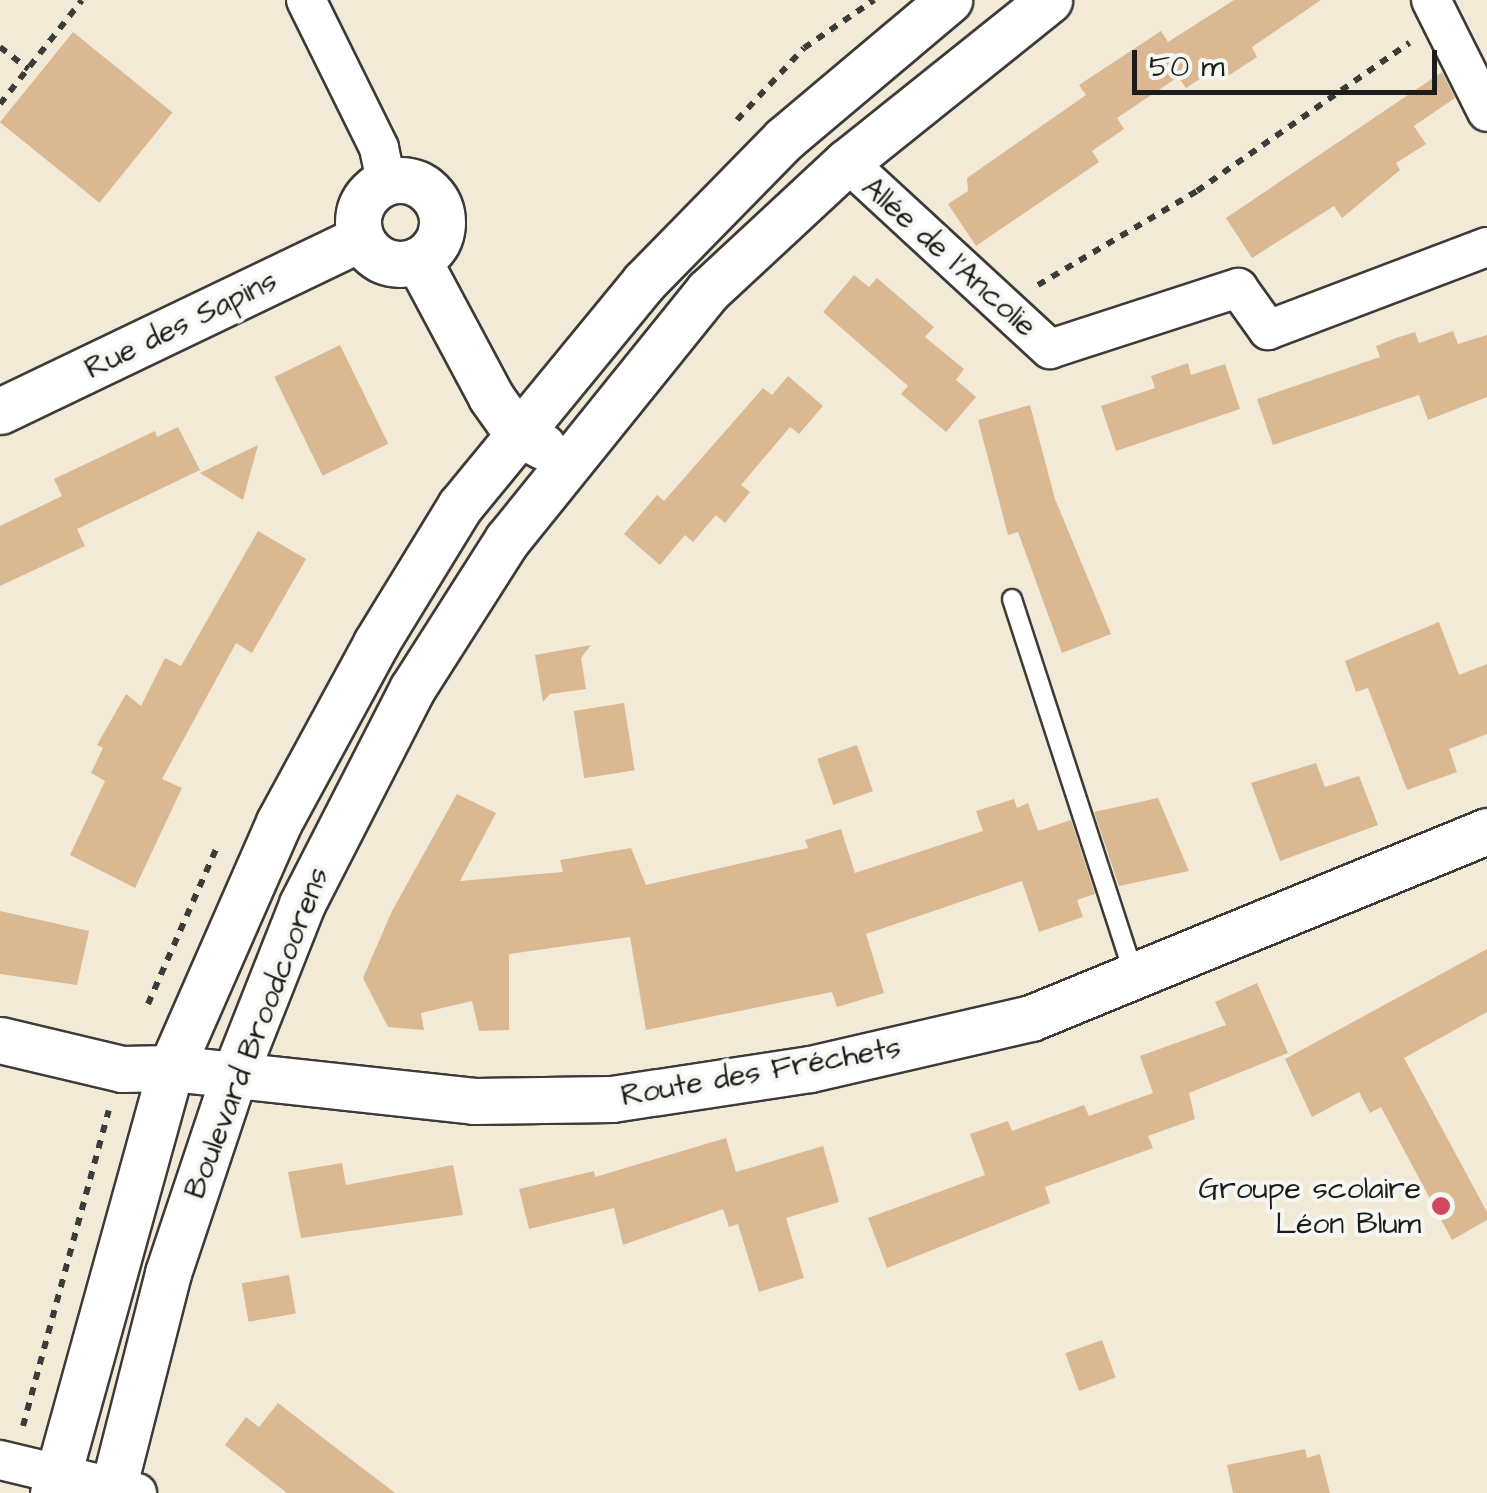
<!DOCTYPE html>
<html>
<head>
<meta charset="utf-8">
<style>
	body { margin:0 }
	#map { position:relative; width:1487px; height:1493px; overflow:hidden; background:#f2ead7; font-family:"Architects Daughter",sans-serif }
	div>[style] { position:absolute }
	.building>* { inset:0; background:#dab892; transform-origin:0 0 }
	.path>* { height:6px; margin-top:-3px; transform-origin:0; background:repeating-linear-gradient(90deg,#3c3b38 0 8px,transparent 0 16px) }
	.roads { filter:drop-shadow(2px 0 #3c3b38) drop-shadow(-2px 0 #3c3b38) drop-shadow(0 2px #3c3b38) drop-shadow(0 -2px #3c3b38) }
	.service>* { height:18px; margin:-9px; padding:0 9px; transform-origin:9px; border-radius:9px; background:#fff }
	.minor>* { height:38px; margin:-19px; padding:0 19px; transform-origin:19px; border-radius:19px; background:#fff }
	.tertiary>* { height:45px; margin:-22.5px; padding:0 22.5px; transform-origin:22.5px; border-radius:22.5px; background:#fff }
	.tertiary>.ring { margin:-22.5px; padding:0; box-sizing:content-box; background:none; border:45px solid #fff; border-radius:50% }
	.dots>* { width:28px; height:28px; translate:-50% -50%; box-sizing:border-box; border:5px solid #f6f6f2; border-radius:50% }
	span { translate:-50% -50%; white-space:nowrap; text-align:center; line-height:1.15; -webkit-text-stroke:8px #f6f6f2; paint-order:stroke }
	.street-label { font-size:30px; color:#1c1c1c }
	.poi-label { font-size:30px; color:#1c1c1c }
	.right { translate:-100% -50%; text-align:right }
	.scale { position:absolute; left:1132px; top:50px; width:305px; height:45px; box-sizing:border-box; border:5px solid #1c1c1c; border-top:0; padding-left:12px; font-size:30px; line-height:35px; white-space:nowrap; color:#1c1c1c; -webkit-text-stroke:8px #f6f6f2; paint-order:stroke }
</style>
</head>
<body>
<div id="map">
	<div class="building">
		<div style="clip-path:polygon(1234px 0,1321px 0,1252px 47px,1257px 57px,1225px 78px,1218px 67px,1186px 88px,1178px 77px,1117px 118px,1124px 129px,1092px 151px,1099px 162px,976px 246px,948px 204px,968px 191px,967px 178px,1086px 95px,1079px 85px,1161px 31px,1168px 42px)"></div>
		<div style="left:73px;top:32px;width:128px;height:116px;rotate:39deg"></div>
		<div style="clip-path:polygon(1442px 72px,1455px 98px,1414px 126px,1426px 144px,1396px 163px,1400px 170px,1342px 218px,1334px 206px,1252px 258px,1226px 218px)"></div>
		<div style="clip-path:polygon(854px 275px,869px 287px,877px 278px,934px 327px,925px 337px,964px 369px,956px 380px,976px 397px,946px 432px,901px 394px,908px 386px,823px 312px)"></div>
		<div style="clip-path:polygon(1453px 331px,1458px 344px,1487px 335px,1487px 397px,1428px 420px,1419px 395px,1273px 445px,1257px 399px,1380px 357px,1376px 346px,1396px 338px,1415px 332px,1419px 343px)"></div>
		<div style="left:340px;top:345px;width:110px;height:73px;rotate:64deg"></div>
		<div style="clip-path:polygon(1188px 363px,1191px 375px,1225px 364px,1240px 409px,1116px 451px,1101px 406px,1155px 388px,1151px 376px)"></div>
		<div style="clip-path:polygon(788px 376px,823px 406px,799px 434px,790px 427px,741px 485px,750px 492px,725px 523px,716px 515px,693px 542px,685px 535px,660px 565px,624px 534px,657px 495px,664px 501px,763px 388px,772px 395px)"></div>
		<div style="clip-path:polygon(1030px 405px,1055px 499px,1111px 634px,1062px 653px,1018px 532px,1008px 535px,978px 420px)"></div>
		<div style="clip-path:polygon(178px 427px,200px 470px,77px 529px,85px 546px,0 586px,0 526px,62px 496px,54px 479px,155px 431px,157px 437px)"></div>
		<div style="clip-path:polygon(258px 445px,243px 500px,200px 473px)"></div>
		<div style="clip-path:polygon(258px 531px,306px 559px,252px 653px,236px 643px,162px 779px,182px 788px,135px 888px,70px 855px,105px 781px,91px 773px,103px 748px,97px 745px,126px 694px,141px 706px,165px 658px,181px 666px)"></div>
		<div style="clip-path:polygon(1439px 622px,1459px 675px,1487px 664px,1487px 734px,1449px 749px,1457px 772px,1407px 790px,1368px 688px,1356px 692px,1345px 661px)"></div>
		<div style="clip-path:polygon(591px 645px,581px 658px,586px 689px,550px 694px,543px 702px,535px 655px)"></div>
		<div style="left:624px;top:703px;width:68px;height:51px;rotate:81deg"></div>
		<div style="left:857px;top:745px;width:49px;height:42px;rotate:71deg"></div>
		<div style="clip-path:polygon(1316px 763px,1325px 787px,1359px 776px,1378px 825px,1280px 861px,1251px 783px)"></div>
		<div style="clip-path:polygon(457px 794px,496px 813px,460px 881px,563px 872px,560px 860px,631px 848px,646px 885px,808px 848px,805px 840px,841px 829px,855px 873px,983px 831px,976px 811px,1014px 799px,1017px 808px,1028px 803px,1038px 831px,1071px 820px,1095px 894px,1077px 900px,1083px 917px,1039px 932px,1022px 881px,866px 934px,884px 993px,837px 1007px,832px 992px,646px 1030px,630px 937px,509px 954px,509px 1030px,479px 1031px,472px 1001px,421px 1013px,424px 1030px,388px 1027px,363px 978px,392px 911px)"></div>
		<div style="clip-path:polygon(1158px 798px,1189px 871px,1119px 886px,1094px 812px)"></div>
		<div style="clip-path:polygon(0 911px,89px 931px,77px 985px,0 974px)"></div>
		<div style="clip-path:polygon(1487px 949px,1487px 1012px,1404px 1058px,1487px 1212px,1487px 1220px,1452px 1240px,1381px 1107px,1370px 1113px,1359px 1092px,1312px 1117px,1285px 1059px)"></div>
		<div style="clip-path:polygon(1257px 983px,1288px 1053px,1189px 1093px,1195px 1119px,1148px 1136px,1153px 1148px,1045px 1187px,1050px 1203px,887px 1268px,868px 1218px,985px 1175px,970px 1134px,1008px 1121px,1012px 1131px,1084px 1105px,1089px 1116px,1153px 1093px,1140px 1056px,1226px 1025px,1215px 1002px)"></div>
		<div style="clip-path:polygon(726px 1138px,736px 1172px,823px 1146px,839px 1202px,786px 1218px,804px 1278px,759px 1292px,738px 1224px,729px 1227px,723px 1209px,623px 1245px,614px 1208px,529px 1229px,519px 1189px,594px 1171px,595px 1177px)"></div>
		<div style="clip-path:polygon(342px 1163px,346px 1185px,453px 1165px,463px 1215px,301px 1238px,288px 1172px)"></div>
		<div style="left:289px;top:1275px;width:39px;height:48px;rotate:80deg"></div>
		<div style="left:1102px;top:1340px;width:40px;height:39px;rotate:70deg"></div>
		<div style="clip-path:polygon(278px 1403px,340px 1451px,395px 1493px,287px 1493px,225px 1445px,246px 1417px,259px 1427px)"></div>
		<div style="clip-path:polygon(1305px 1449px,1307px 1458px,1320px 1454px,1330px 1493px,1233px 1493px,1227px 1465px)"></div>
	</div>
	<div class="path">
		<div style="left:0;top:47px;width:36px;rotate:38deg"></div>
		<div style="left:0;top:104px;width:132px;rotate:-51.7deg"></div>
		<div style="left:737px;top:120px;width:98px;rotate:-47.1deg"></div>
		<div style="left:804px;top:48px;width:85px;rotate:-34.4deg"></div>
		<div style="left:1038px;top:285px;width:185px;rotate:-30.6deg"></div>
		<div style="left:1197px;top:191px;width:259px;rotate:-34.9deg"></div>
		<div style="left:148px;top:1004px;width:171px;rotate:-66.3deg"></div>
		<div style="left:23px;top:1426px;width:327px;rotate:-74.8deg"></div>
	</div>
	<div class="roads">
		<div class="service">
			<div style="left:1012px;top:599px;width:394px;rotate:72deg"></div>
		</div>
		<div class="minor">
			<div style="left:306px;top:0;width:165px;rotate:63.7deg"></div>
			<div style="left:379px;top:148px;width:35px;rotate:78deg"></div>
			<div style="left:1431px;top:0;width:125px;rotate:63.4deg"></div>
			<div style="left:847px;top:162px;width:276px;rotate:42.7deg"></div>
			<div style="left:1050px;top:349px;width:198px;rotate:-18deg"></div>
			<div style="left:1238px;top:288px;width:52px;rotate:54.5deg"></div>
			<div style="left:1268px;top:330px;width:234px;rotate:-20.8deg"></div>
			<div style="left:0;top:1460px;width:141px;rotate:13.5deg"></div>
		</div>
		<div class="tertiary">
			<div class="ring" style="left:358px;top:180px;width:39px;height:39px"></div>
			<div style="left:418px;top:260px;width:155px;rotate:61.9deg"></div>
			<div style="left:491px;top:397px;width:43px;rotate:54.5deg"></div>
			<div style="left:516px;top:432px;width:30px;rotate:28deg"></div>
			<div style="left:0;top:411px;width:400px;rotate:-25.6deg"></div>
			<div style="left:0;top:1040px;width:125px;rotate:13.4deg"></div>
			<div style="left:122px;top:1069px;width:49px;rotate:-1.2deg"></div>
			<div style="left:171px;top:1068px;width:305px;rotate:6.2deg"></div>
			<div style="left:474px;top:1101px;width:138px;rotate:-0.8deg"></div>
			<div style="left:612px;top:1099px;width:200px;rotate:-8.6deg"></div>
			<div style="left:810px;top:1069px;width:227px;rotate:-13deg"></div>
			<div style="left:1031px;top:1018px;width:493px;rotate:-22.3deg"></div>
			<div style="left:53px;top:1493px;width:441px;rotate:-74.5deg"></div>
			<div style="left:171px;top:1068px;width:269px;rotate:-66.3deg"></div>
			<div style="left:279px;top:822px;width:204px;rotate:-61.5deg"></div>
			<div style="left:376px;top:643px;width:161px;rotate:-58.5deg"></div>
			<div style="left:460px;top:506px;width:290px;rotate:-50.6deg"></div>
			<div style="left:644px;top:282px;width:200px;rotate:-45.6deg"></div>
			<div style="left:784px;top:139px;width:216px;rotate:-40.1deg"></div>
			<div style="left:112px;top:1493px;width:227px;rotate:-75.7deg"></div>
			<div style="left:168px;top:1273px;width:208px;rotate:-71.5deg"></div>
			<div style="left:234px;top:1076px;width:185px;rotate:-68.4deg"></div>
			<div style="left:302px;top:904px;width:242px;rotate:-62.9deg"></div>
			<div style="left:412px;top:689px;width:177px;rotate:-57.5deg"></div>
			<div style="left:507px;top:540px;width:320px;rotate:-51.1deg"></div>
			<div style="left:708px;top:291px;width:190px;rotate:-42.9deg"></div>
			<div style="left:847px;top:162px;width:259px;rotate:-38.7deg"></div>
		</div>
	</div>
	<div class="dots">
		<div style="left:1441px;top:1206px;background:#d1495b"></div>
	</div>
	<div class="street-label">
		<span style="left:949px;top:257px;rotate:42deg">Allée de l'Ancolie</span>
		<span style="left:181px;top:325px;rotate:-26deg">Rue des Sapins</span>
		<span style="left:257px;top:1033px;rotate:-69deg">Boulevard Broodcoorens</span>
		<span style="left:761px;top:1072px;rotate:-10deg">Route des Fréchets</span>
	</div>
	<div class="poi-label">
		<span class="right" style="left:1421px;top:1206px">Groupe scolaire<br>Léon Blum</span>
	</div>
	<div class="scale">50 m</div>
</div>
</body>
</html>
